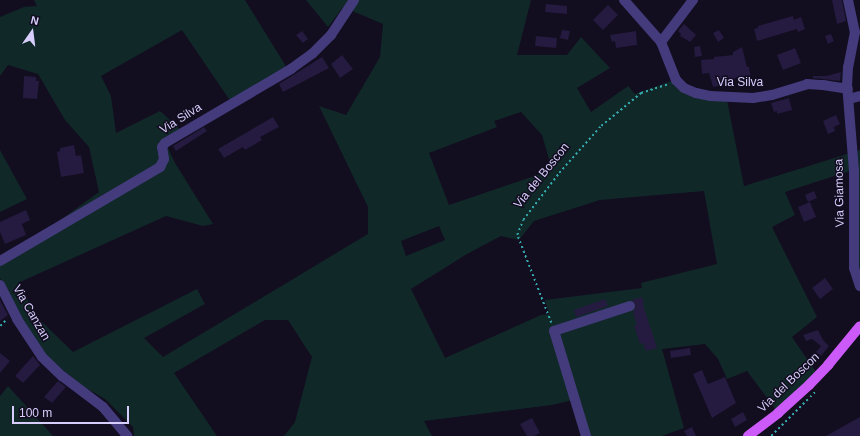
<!DOCTYPE html>
<html>
<head>
<meta charset="utf-8">
<style>
	body { margin:0 }
	#map { position:relative; width:860px; height:436px; overflow:hidden; background:#120d1f; font-family:Helvetica,sans-serif }
	div>[style] { position:absolute }
	.green>* { inset:0; background:#112829 }
	.building>* { inset:0; background:#251a3f }
	.path>* { height:1.5px; margin-top:-0.75px; transform-origin:0; background:repeating-linear-gradient(90deg,#33a8ac 0 2px,transparent 0 5px) }
	.minor>* { height:10px; margin:-5px; padding:0 5px; transform-origin:5px; border-radius:5px; background:#433b7c }
	.major>* { height:10px; margin:-5px; padding:0 5px; transform-origin:5px; border-radius:5px; background:#cb5af8 }
	span { translate:-50% -50%; white-space:nowrap; text-align:center; line-height:1.15; -webkit-text-stroke:3px #120d1f; paint-order:stroke }
	.street-label { font-size:12px; color:#d7cefd }
	.north { position:absolute; left:12px; top:12px; width:40px; height:40px; -webkit-text-stroke:3px #120d1f; paint-order:stroke; rotate:14deg; font-size:11px; font-weight:700; line-height:16px; text-align:center; color:#d7cefd }
	.north::after { content:''; display:block; margin:auto; width:14px; height:18px; background:#d7cefd; clip-path:polygon(50% 0,100% 100%,50% 72%,0 100%) }
	.scale { position:absolute; left:12px; top:406px; width:117px; height:18px; box-sizing:border-box; border:2px solid #d7cefd; border-top:0; padding-left:5px; font-size:12px; line-height:14px; white-space:nowrap; color:#d7cefd; -webkit-text-stroke:3px #120d1f; paint-order:stroke }
</style>
</head>
<body>
<div id="map">
	<div class="green">
		<i style="clip-path:polygon(evenodd,34px 0,245px 0,287px 68px,231px 102px,182px 30px,101px 76px,111px 96px,116px 133px,160px 111px,182px 131px,166px 144px,175px 163px,213px 224px,203px 226px,166px 216px,18px 283px,38px 318px,73px 352px,197px 289px,205px 304px,144px 338px,163px 357px,368px 234px,368px 207px,319px 106px,346px 115px,380px 57px,383px 24px,343px 7px,328px 27px,306px 0,531px 0,517px 55px,567px 55px,581px 37px,610px 68px,577px 88px,591px 112px,628px 86px,635px 94px,674px 80px,681px 88px,726px 95px,744px 186px,860px 150px,860px 280px,857px 271px,856px 169px,785px 192px,795px 215px,772px 227px,817px 317px,792px 337px,818px 375px,779px 414px,747px 371px,727px 379px,718px 359px,705px 344px,662px 349px,684px 428px,662px 436px,589px 436px,577px 399px,552px 405px,424px 421px,432px 436px,284px 436px,295px 422px,312px 357px,288px 320px,265px 320px,174px 373px,217px 436px,134px 436px,133px 427px,105px 399px,79px 384px,47px 356px,21px 319px,0 278px,0 264px,99px 192px,89px 147px,65px 120px,38px 74px,8px 65px,0 76px,0 17px,24px 7px,37px 6px,34px 0,521px 112px,542px 135px,552px 170px,449px 205px,429px 153px,497px 127px,494px 121px,521px 112px,34px 0,704px 191px,717px 264px,641px 283px,642px 288px,545px 300px,549px 314px,541px 315px,445px 358px,411px 289px,467px 254px,501px 236px,519px 240px,534px 221px,600px 200px,704px 191px,34px 0,439px 226px,445px 240px,406px 256px,401px 241px,439px 226px)"></i>
		<i style="clip-path:polygon(0 150px,27px 199px,0 212px)"></i>
		<i style="clip-path:polygon(8px 386px,46px 428px,53px 436px,0 436px,0 396px)"></i>
	</div>
	<div class="building">
		<i style="clip-path:polygon(832px 0,842px 0,846px 21px,837px 24px)"></i>
		<i style="clip-path:polygon(546px 4px,567px 6px,567px 14px,545px 12px)"></i>
		<i style="clip-path:polygon(608px 5px,618px 15px,603px 30px,593px 20px)"></i>
		<i style="clip-path:polygon(793px 16px,794px 20px,801px 17px,805px 29px,798px 32px,797px 29px,757px 41px,754px 29px,758px 28px,758px 26px)"></i>
		<i style="clip-path:polygon(684px 24px,696px 35px,690px 42px,680px 36px,681px 34px,678px 31px)"></i>
		<i style="clip-path:polygon(562px 30px,570px 31px,568px 40px,560px 38px)"></i>
		<i style="clip-path:polygon(719px 30px,724px 38px,718px 42px,713px 33px)"></i>
		<i style="clip-path:polygon(302px 31px,308px 39px,303px 43px,296px 35px)"></i>
		<i style="clip-path:polygon(636px 31px,637px 45px,616px 48px,615px 41px,612px 42px,610px 35px)"></i>
		<i style="clip-path:polygon(831px 34px,834px 41px,828px 44px,825px 36px)"></i>
		<i style="clip-path:polygon(536px 36px,557px 38px,556px 48px,535px 46px)"></i>
		<i style="clip-path:polygon(700px 46px,702px 56px,695px 57px,694px 47px)"></i>
		<i style="clip-path:polygon(742px 47px,747px 67px,749px 67px,751px 79px,739px 81px,739px 76px,723px 85px,713px 87px,709px 73px,702px 74px,701px 60px,714px 59px,714px 57px,733px 55px,733px 52px)"></i>
		<i style="clip-path:polygon(795px 48px,801px 63px,783px 70px,777px 55px)"></i>
		<i style="clip-path:polygon(342px 55px,353px 69px,340px 78px,331px 64px)"></i>
		<i style="clip-path:polygon(322px 57px,329px 68px,283px 92px,279px 84px)"></i>
		<i style="clip-path:polygon(841px 72px,840px 81px,813px 78px,813px 76px,826px 76px)"></i>
		<i style="clip-path:polygon(24px 76px,36px 77px,36px 81px,39px 81px,37px 99px,23px 98px)"></i>
		<i style="clip-path:polygon(789px 98px,792px 110px,777px 114px,777px 111px,774px 112px,771px 103px)"></i>
		<i style="clip-path:polygon(836px 115px,840px 124px,834px 127px,835px 131px,828px 134px,823px 121px)"></i>
		<i style="clip-path:polygon(273px 117px,279px 127px,260px 137px,262px 140px,245px 150px,243px 147px,224px 158px,218px 149px)"></i>
		<i style="clip-path:polygon(204px 127px,207px 131px,176px 151px,173px 146px)"></i>
		<i style="clip-path:polygon(74px 145px,76px 156px,81px 155px,84px 173px,61px 177px,57px 152px,60px 151px,60px 148px)"></i>
		<i style="clip-path:polygon(814px 191px,817px 198px,808px 202px,805px 195px)"></i>
		<i style="clip-path:polygon(810px 202px,816px 217px,804px 222px,798px 207px)"></i>
		<i style="clip-path:polygon(26px 210px,30px 220px,22px 224px,26px 235px,5px 244px,0 232px,0 222px)"></i>
		<i style="clip-path:polygon(825px 278px,833px 289px,820px 299px,812px 288px)"></i>
		<i style="clip-path:polygon(642px 297px,644px 305px,643px 305px,657px 348px,646px 351px,643px 343px,640px 344px,634px 325px,637px 325px,633px 312px,636px 307px,632px 300px)"></i>
		<i style="clip-path:polygon(605px 299px,608px 306px,576px 317px,574px 310px)"></i>
		<i style="clip-path:polygon(0 300px,8px 315px,0 321px)"></i>
		<i style="clip-path:polygon(818px 330px,823px 340px,829px 346px,821px 356px,816px 352px,821px 346px,812px 339px,806px 341px,803px 335px)"></i>
		<i style="clip-path:polygon(690px 348px,691px 355px,671px 358px,670px 351px)"></i>
		<i style="clip-path:polygon(0 353px,10px 361px,0 373px)"></i>
		<i style="clip-path:polygon(33px 356px,40px 365px,23px 383px,15px 376px)"></i>
		<i style="clip-path:polygon(702px 370px,708px 384px,725px 377px,736px 403px,712px 418px,693px 374px)"></i>
		<i style="clip-path:polygon(58px 381px,66px 387px,52px 403px,44px 397px)"></i>
		<i style="clip-path:polygon(743px 412px,747px 420px,735px 427px,731px 419px)"></i>
		<i style="clip-path:polygon(860px 417px,860px 436px,826px 436px)"></i>
		<i style="clip-path:polygon(532px 418px,540px 433px,534px 436px,527px 436px,520px 424px)"></i>
		<i style="clip-path:polygon(692px 427px,696px 436px,687px 436px,684px 431px)"></i>
	</div>
	<div class="path">
		<i style="left:551px;top:323px;width:94px;rotate:-111.1deg"></i>
		<i style="left:517px;top:235px;width:16px;rotate:-68deg"></i>
		<i style="left:523px;top:220px;width:59px;rotate:-52.5deg"></i>
		<i style="left:559px;top:173px;width:63px;rotate:-48.2deg"></i>
		<i style="left:601px;top:126px;width:52px;rotate:-39.5deg"></i>
		<i style="left:641px;top:93px;width:29px;rotate:-18deg"></i>
		<i style="left:0;top:326px;width:10px;rotate:-45deg"></i>
		<i style="left:771px;top:436px;width:64px;rotate:-45deg"></i>
	</div>
	<div class="minor">
		<i style="left:624px;top:0;width:56px;rotate:48.6deg"></i>
		<i style="left:661px;top:42px;width:53px;rotate:-52.7deg"></i>
		<i style="left:848px;top:0;width:33px;rotate:78deg"></i>
		<i style="left:855px;top:32px;width:36px;rotate:101deg"></i>
		<i style="left:848px;top:67px;width:17px;rotate:93deg"></i>
		<i style="left:847px;top:84px;width:87px;rotate:85.4deg"></i>
		<i style="left:854px;top:171px;width:97px;rotate:90deg"></i>
		<i style="left:854px;top:268px;width:19px;rotate:72deg"></i>
		<i style="left:661px;top:42px;width:41px;rotate:68.5deg"></i>
		<i style="left:676px;top:80px;width:11px;rotate:45deg"></i>
		<i style="left:684px;top:88px;width:13px;rotate:23deg"></i>
		<i style="left:696px;top:93px;width:14px;rotate:12deg"></i>
		<i style="left:710px;top:96px;width:43px;rotate:2.7deg"></i>
		<i style="left:753px;top:98px;width:19px;rotate:-9deg"></i>
		<i style="left:772px;top:95px;width:37px;rotate:-17deg"></i>
		<i style="left:807px;top:84px;width:16px;rotate:4deg"></i>
		<i style="left:823px;top:85px;width:25px;rotate:9deg"></i>
		<i style="left:849px;top:99px;width:11px;rotate:-15deg"></i>
		<i style="left:0;top:261px;width:186px;rotate:-30.4deg"></i>
		<i style="left:160px;top:167px;width:9px;rotate:-63deg"></i>
		<i style="left:164px;top:159px;width:12px;rotate:-99deg"></i>
		<i style="left:162px;top:147px;width:5px;rotate:-53deg"></i>
		<i style="left:165px;top:143px;width:146px;rotate:-30.4deg"></i>
		<i style="left:291px;top:69px;width:26px;rotate:-36deg"></i>
		<i style="left:312px;top:54px;width:27px;rotate:-45deg"></i>
		<i style="left:331px;top:35px;width:42px;rotate:-56.7deg"></i>
		<i style="left:0;top:285px;width:38px;rotate:63deg"></i>
		<i style="left:17px;top:319px;width:45px;rotate:56.7deg"></i>
		<i style="left:42px;top:357px;width:28px;rotate:44deg"></i>
		<i style="left:62px;top:376px;width:51px;rotate:37.1deg"></i>
		<i style="left:103px;top:407px;width:38px;rotate:50deg"></i>
		<i style="left:586px;top:436px;width:110px;rotate:-106.9deg"></i>
		<i style="left:554px;top:331px;width:80px;rotate:-18.2deg"></i>
	</div>
	<div class="major">
		<i style="left:748px;top:436px;width:38px;rotate:-37deg"></i>
		<i style="left:778px;top:413px;width:42px;rotate:-42.1deg"></i>
		<i style="left:809px;top:385px;width:28px;rotate:-46deg"></i>
		<i style="left:828px;top:365px;width:50px;rotate:-50.6deg"></i>
	</div>
	<div class="street-label">
		<span style="left:740px;top:83px">Via Silva</span>
		<span style="left:181px;top:119px;rotate:-32deg">Via Silva</span>
		<span style="left:542px;top:176px;rotate:-51deg">Via del Boscon</span>
		<span style="left:840px;top:193px;rotate:-91deg">Via Giamosa</span>
		<span style="left:31px;top:313px;rotate:60deg">Via Canzan</span>
		<span style="left:789px;top:383px;rotate:-44deg">Via del Boscon</span>
	</div>
	<div class="north">N</div>
	<div class="scale">100 m</div>
</div>
</body>
</html>
